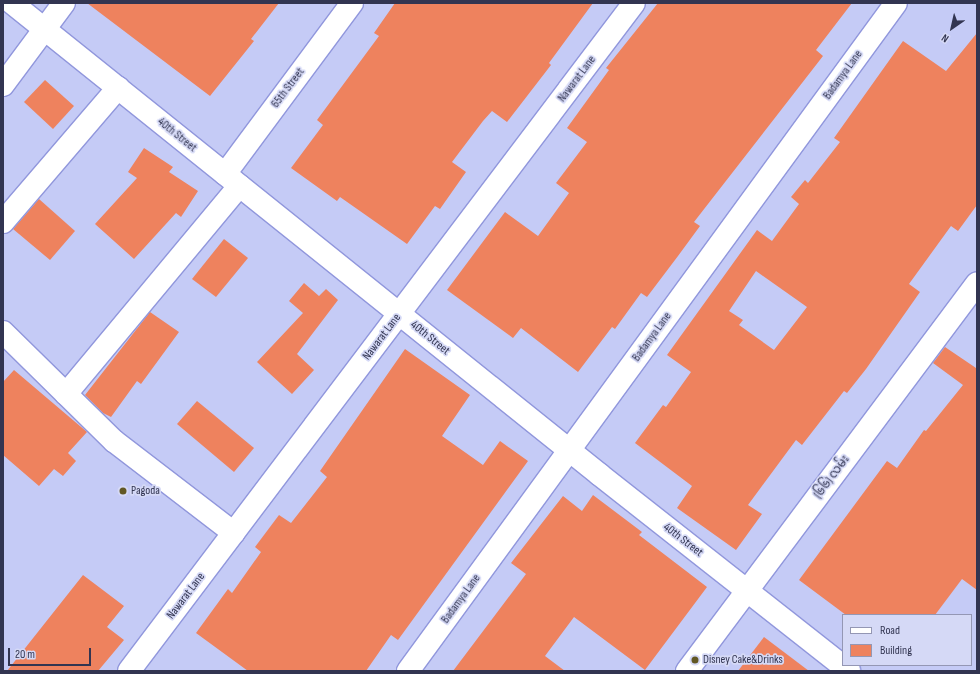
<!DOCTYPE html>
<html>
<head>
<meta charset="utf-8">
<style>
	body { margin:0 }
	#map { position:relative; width:980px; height:674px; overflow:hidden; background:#c5cbf6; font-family:"Sofia Sans Condensed","Noto Sans Myanmar",sans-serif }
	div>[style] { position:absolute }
	.building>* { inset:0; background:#ee825e }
	.roads { filter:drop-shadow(1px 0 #9197dc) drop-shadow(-1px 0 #9197dc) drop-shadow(0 1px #9197dc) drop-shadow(0 -1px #9197dc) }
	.street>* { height:22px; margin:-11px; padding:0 11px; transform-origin:11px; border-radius:11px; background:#fff }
	.secondary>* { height:22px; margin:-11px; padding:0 11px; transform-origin:11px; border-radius:11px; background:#fff }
	.dots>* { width:11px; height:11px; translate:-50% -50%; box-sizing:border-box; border:2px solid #d5d9f6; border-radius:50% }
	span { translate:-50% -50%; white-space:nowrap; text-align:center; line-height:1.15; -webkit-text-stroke:3.5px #d5d9f6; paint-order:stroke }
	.street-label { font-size:12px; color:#323551 }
	.poi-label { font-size:12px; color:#323551 }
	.left { translate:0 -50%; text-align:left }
	.frame { position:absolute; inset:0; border:4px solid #323551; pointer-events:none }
	.legend { position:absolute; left:842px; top:614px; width:130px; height:52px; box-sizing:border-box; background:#d5d9f6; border:1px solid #9497b4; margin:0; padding:5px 7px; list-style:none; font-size:12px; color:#323551 }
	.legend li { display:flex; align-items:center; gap:8px; height:20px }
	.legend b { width:20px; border:1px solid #9497b4 }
	.north { position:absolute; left:932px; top:8px; width:40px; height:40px; -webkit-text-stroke:3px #d5d9f6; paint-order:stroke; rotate:214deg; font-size:11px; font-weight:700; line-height:16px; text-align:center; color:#323551 }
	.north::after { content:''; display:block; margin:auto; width:14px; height:18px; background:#323551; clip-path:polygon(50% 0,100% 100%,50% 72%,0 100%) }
	.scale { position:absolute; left:8px; top:648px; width:83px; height:18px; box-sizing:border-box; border:2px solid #323551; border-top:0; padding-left:5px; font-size:12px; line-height:14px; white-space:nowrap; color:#323551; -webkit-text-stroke:3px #d5d9f6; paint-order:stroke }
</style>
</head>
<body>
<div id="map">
	<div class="building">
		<i style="clip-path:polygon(87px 3px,279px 3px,251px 39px,254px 41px,210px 96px)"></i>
		<i style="clip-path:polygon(395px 3px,593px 3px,549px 63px,551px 65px,507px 122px,492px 111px,483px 121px,452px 162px,466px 172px,440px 209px,435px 206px,407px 244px,340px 197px,337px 201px,291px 168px,323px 125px,317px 120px,379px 36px,374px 33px)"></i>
		<i style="clip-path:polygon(658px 3px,852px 3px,816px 50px,823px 56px,694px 222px,700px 226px,678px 256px,647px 297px,641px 293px,615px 329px,612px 327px,578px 372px,521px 328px,513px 338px,447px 290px,505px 212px,538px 236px,569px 193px,556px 183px,587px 142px,567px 128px,609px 70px,606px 68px)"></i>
		<i style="clip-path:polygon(evenodd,977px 33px,977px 205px,958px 231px,951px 226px,909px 284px,920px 292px,866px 369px,847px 393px,844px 391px,802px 445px,796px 440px,748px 505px,762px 514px,736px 550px,677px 508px,692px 486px,635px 443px,663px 405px,666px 407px,691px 372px,667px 355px,757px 230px,772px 241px,799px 204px,791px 197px,805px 180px,808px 183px,840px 142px,834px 138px,903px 41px,946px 71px,977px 33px,756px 271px,807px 307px,774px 350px,739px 325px,743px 320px,729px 311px,756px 271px)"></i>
		<i style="clip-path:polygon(45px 80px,74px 106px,53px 129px,24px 102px)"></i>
		<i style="clip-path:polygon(144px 148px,173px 167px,169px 172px,198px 191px,181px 217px,176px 213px,134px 259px,95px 224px,137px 178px,128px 172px)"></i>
		<i style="clip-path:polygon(39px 199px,75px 231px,50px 260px,13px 229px)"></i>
		<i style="clip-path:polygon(224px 239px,248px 258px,216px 297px,192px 279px)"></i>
		<i style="clip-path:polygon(304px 283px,319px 296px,326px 289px,338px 300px,297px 354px,314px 370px,292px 394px,257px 362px,303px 313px,289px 301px)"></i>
		<i style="clip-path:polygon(150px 312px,179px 332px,141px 384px,137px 381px,111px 417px,103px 413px,85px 395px)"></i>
		<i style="clip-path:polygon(945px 347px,976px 368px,977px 367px,977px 590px,962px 579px,935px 615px,846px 615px,799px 580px,887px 461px,897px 468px,924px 430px,926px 431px,963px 385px,933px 363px)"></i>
		<i style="clip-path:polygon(405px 349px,470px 395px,442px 436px,483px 465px,500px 441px,528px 461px,398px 640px,391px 635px,366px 671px,248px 671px,196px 633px,228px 589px,232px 593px,261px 552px,255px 547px,279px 515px,291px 523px,327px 477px,320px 471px)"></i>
		<i style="clip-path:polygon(14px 370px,87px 432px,68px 453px,76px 461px,63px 476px,54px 469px,39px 486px,3px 455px,3px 382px)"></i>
		<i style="clip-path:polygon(197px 401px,254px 448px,234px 472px,177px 424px)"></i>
		<i style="clip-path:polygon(593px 495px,642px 532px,639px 535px,707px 587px,645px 670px,574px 617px,545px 656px,565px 671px,453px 671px,526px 574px,511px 563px,542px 523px,563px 496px,582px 511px)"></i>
		<i style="clip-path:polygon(83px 575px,124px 606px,107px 627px,124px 640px,98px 671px,7px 671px)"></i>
		<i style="clip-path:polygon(764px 637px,809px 671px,738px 671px)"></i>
	</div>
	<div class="roads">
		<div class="street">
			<i style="left:12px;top:3px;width:754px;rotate:38.75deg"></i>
			<i style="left:600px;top:475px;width:317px;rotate:38.2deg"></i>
			<i style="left:3px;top:85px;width:102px;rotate:-53.4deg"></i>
			<i style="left:225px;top:174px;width:213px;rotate:-53.4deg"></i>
			<i style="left:3px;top:222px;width:177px;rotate:-49.4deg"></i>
			<i style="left:3px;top:332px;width:156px;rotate:44.5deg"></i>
			<i style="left:114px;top:441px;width:151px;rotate:37.5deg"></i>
			<i style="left:66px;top:394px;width:271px;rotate:-50.2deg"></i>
			<i style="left:129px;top:671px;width:837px;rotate:-52.91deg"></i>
			<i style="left:408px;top:671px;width:827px;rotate:-53.85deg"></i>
		</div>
		<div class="secondary">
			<i style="left:687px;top:671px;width:484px;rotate:-53.2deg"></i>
		</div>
	</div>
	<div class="dots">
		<i style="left:123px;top:491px;background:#615724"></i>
		<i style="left:695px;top:660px;background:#615724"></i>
	</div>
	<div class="street-label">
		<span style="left:843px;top:75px;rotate:-54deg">Badamya Lane</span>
		<span style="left:577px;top:79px;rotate:-53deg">Nawarat Lane</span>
		<span style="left:288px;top:88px;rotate:-53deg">65th Street</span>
		<span style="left:177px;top:135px;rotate:39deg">40th Street</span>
		<span style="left:382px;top:337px;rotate:-53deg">Nawarat Lane</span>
		<span style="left:652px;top:337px;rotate:-54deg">Badamya Lane</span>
		<span style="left:430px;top:338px;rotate:39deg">40th Street</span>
		<span style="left:832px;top:477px;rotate:-53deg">(၆၆) လမ်း</span>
		<span style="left:683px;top:540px;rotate:38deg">40th Street</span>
		<span style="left:186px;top:596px;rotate:-53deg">Nawarat Lane</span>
		<span style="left:461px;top:599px;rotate:-54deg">Badamya Lane</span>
	</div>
	<div class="poi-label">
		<span class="left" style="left:131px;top:491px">Pagoda</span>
		<span class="left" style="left:703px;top:660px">Disney Cake&amp;Drinks</span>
	</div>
	<div class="frame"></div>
	<ul class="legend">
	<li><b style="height:5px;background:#fff"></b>Road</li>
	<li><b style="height:11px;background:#ee825e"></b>Building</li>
	</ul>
	<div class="north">N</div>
	<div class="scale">20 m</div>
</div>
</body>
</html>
